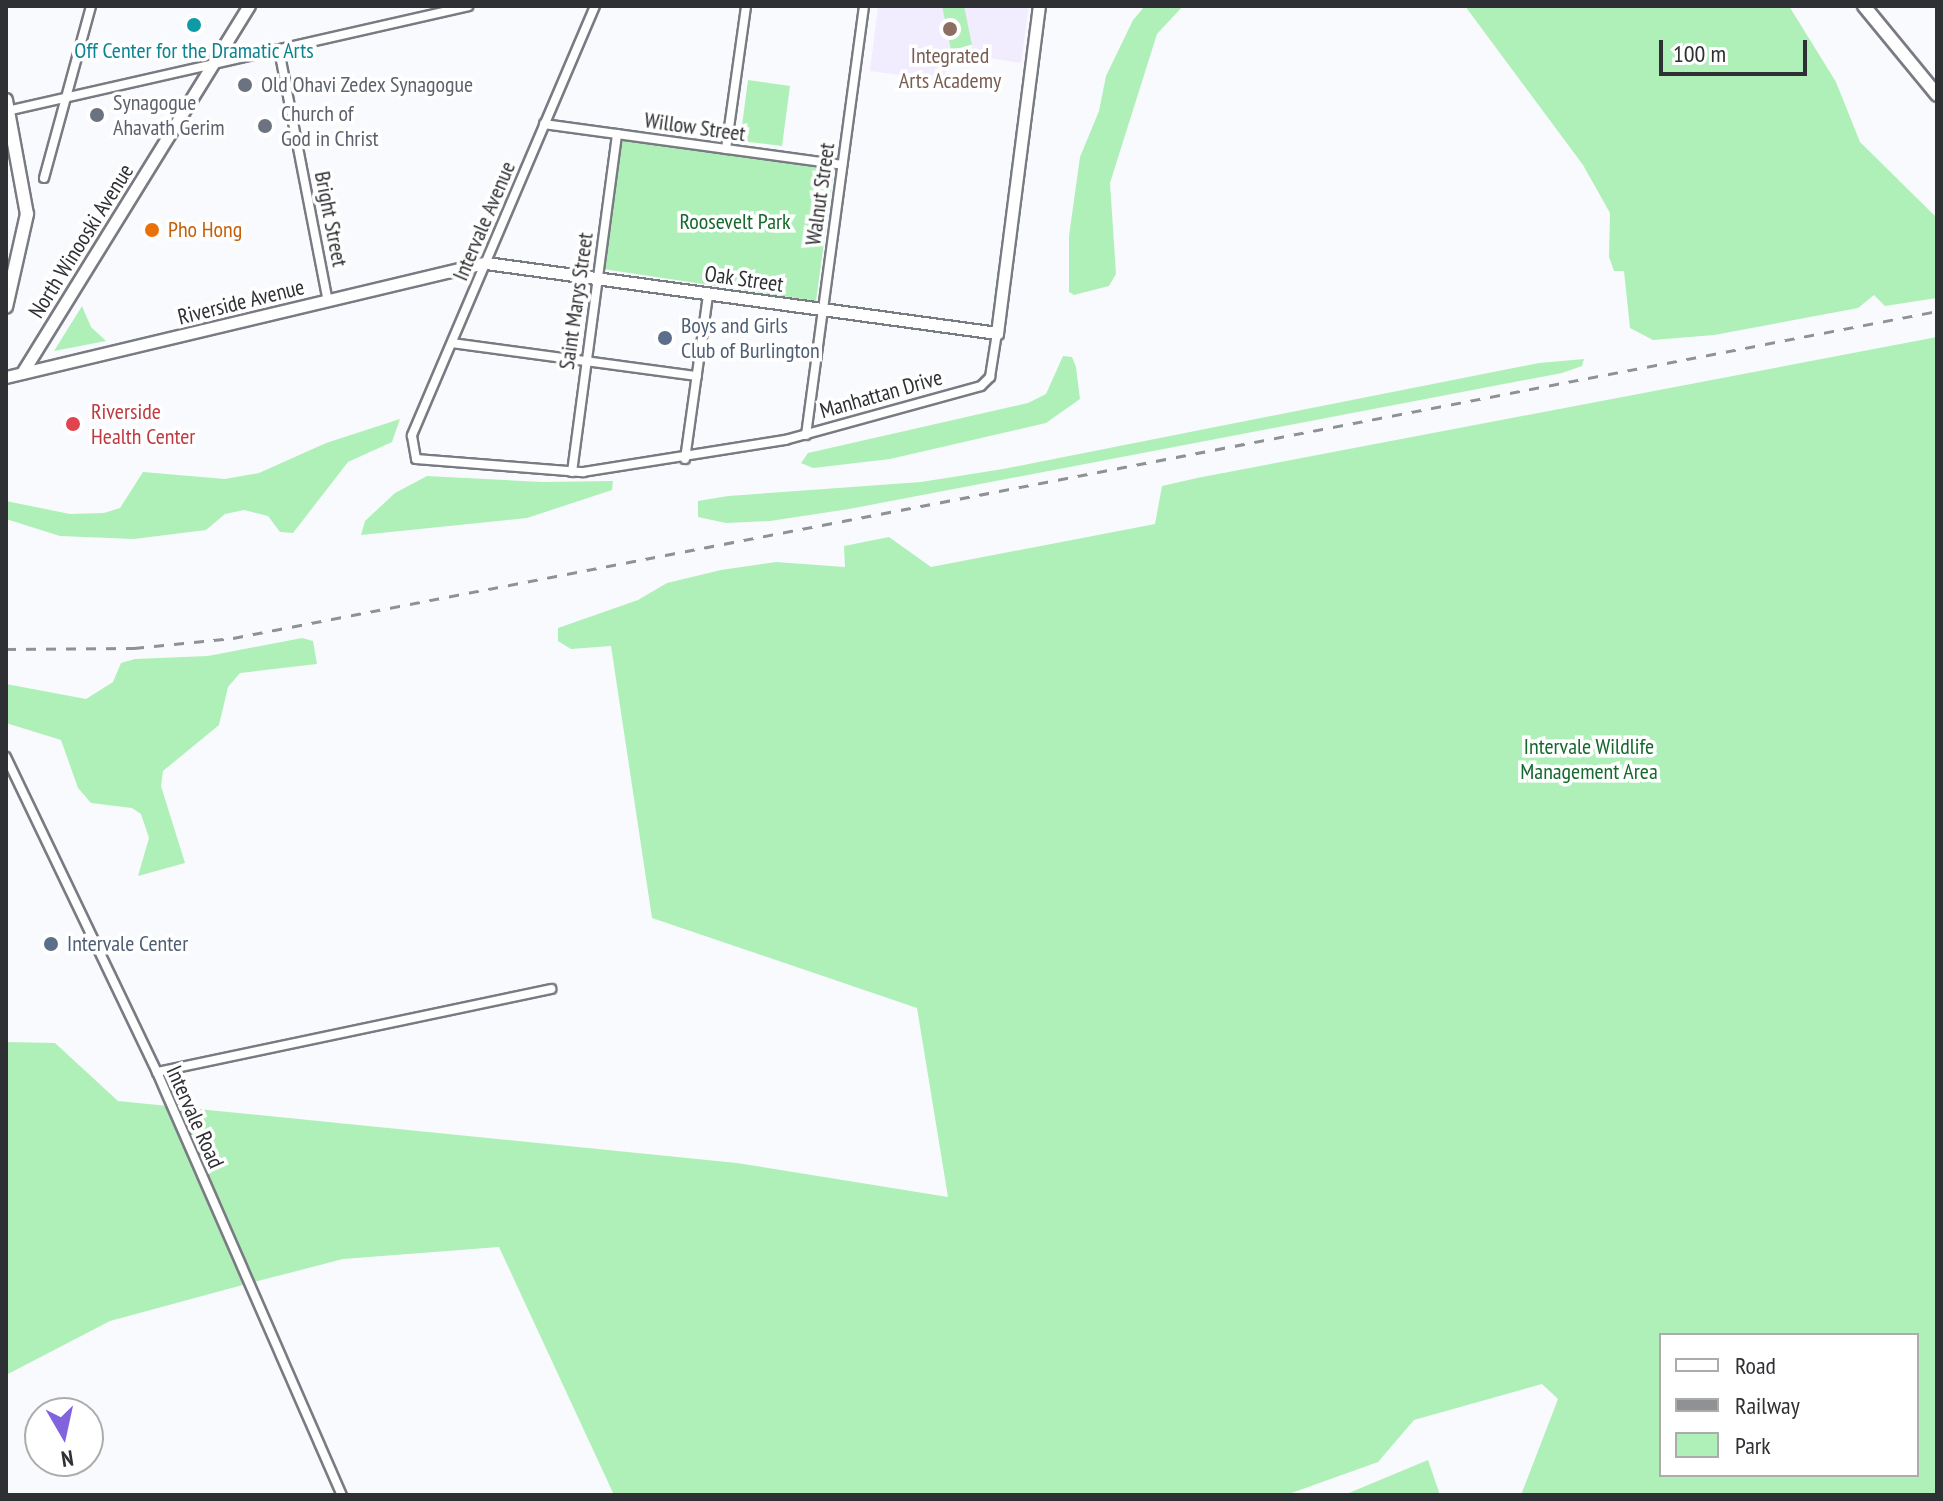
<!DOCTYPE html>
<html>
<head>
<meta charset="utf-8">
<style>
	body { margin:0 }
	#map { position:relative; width:1943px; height:1501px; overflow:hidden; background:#f9fafd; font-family:"PT Sans Narrow",sans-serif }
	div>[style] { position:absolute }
	.education>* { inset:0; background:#f1edff }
	.green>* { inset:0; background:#aff0b9 }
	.roads { filter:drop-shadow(2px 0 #797b83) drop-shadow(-2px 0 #797b83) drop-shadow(0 2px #797b83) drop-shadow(0 -2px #797b83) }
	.street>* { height:8px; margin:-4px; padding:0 4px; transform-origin:4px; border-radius:4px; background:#fff }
	.secondary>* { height:11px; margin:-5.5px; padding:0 5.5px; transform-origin:5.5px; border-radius:5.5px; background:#fff }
	.primary>* { height:12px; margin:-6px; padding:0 6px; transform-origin:6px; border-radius:6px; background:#fff }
	.rail>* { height:3px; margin-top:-1.5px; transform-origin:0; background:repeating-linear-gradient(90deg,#909194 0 10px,transparent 0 20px) }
	.dots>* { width:22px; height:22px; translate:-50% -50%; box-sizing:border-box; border:4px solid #fff; border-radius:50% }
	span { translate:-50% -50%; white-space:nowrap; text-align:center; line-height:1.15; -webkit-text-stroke:7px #fff; paint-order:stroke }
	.culture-label { font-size:22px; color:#0d838f }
	.education-label { font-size:22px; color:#785e54 }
	.worship-label { font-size:22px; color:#5b616d }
	.left { translate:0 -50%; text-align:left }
	.street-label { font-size:22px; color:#2f3033 }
	.park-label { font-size:22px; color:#15682e }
	.food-label { font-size:22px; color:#c56008 }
	.service-label { font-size:22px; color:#4e5e75 }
	.health-label { font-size:22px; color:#be3a42 }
	.frame { position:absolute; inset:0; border:8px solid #2f3033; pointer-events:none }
	.legend { position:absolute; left:1659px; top:1333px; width:260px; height:144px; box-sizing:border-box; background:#fff; border:2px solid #acacad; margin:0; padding:10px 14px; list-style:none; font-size:24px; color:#2f3033 }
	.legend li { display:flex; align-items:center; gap:16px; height:40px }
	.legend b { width:40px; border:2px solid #acacad }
	.north { position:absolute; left:24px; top:1397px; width:80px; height:80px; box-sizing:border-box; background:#fff; border:2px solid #acacad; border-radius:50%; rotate:171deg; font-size:22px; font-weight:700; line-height:32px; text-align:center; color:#2f3033 }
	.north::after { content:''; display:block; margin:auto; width:28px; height:36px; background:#8263de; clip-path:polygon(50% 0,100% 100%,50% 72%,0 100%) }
	.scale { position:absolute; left:1659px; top:40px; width:148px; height:36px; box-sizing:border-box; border:4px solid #2f3033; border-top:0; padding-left:10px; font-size:24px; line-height:28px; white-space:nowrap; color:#2f3033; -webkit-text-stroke:6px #fff; paint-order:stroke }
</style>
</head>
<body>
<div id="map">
	<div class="education">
		<i style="clip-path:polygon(878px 6px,1029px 6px,1021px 63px,951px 52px,943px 81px,870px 71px)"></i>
	</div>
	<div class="green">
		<i style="clip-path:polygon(942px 6px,964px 6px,972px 45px,951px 50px)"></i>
		<i style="clip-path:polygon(1145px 6px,1183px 6px,1157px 34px,1110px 183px,1116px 274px,1109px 286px,1074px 295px,1069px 292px,1069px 236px,1080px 157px,1099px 111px,1106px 76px,1133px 20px)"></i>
		<i style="clip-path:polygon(1465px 6px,1789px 6px,1836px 82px,1860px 142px,1937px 218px,1937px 298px,1885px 306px,1874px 295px,1858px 308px,1714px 335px,1653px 340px,1630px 328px,1624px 271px,1614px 271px,1609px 257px,1610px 213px,1583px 165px)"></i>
		<i style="clip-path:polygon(748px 80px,790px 86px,782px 146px,740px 141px)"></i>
		<i style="clip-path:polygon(622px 140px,834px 170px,816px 301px,603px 269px)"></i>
		<i style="clip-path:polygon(82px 306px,91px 327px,106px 341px,54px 351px)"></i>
		<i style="clip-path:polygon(evenodd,1937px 337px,1937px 1495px,1521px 1495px,1558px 1399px,1542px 1384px,1414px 1420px,1378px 1462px,1286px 1495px,614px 1495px,499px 1247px,343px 1259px,239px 1286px,110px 1321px,6px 1375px,6px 1042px,55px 1043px,118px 1101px,737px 1163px,948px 1197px,917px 1008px,652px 918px,611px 646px,571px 649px,558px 641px,558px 628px,638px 600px,667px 583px,721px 570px,776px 562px,845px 567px,844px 546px,889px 537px,931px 567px,1155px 524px,1162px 486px,1197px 478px,1937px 337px,1661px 1335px,1917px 1335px,1917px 1475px,1661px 1475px,1661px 1335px)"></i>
		<i style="clip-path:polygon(1063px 356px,1072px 357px,1076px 367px,1080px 399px,1046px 423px,890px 459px,813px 468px,801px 463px,808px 453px,1028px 403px,1046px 394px)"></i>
		<i style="clip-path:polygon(1584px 359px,1582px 366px,1562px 373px,849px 509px,770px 521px,726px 523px,698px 517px,698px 501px,728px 496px,921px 482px,1003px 469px,1539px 363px)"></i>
		<i style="clip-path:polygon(400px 419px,392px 442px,348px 462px,293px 533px,280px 532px,268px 516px,244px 510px,225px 514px,206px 530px,134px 539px,60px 536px,6px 519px,6px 501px,70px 514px,104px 513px,120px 508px,143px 472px,225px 479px,259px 473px,326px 443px)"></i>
		<i style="clip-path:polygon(427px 476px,542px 482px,613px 481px,612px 490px,527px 518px,361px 535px,365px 521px,395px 493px)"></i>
		<i style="clip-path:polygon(302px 638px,313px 641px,317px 664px,240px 673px,228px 687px,219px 725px,163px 771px,161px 786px,185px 863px,138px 876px,149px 838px,141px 814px,132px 808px,91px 803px,78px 788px,61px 740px,6px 723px,6px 684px,86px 699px,113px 682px,121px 663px,135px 659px,208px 656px)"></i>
		<i style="clip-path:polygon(1428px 1460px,1440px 1495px,1344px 1495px)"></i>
	</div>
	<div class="roads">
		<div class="street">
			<i style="left:595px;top:6px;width:467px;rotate:113.1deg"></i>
			<i style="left:412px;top:436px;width:23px;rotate:80deg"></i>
			<i style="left:416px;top:459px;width:168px;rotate:4.5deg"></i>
			<i style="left:583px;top:472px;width:205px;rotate:-9deg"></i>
			<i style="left:785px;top:440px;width:203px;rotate:-15.4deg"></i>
			<i style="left:981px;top:386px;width:13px;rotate:-45deg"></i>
			<i style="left:990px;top:377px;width:45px;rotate:-81deg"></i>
			<i style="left:279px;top:50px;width:256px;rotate:79deg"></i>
			<i style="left:7px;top:111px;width:473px;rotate:-12.8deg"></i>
			<i style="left:544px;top:124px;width:301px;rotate:7.8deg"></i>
			<i style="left:726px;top:149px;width:144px;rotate:-82deg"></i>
			<i style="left:44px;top:178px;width:178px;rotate:-74.7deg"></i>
			<i style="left:452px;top:343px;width:247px;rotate:7.7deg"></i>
			<i style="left:806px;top:435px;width:433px;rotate:-82.3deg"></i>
			<i style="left:685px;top:459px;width:166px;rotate:-82deg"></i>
			<i style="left:572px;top:472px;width:341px;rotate:-82.4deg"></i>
			<i style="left:6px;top:757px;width:349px;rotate:64.4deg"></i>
			<i style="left:157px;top:1072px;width:462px;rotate:66.4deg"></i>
			<i style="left:157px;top:1072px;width:403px;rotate:-11.9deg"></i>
		</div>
		<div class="secondary">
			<i style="left:22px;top:373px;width:432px;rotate:-58.3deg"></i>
			<i style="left:6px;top:377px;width:493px;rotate:-13.4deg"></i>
			<i style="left:486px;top:263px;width:516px;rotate:7.8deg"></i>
			<i style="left:997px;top:333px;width:330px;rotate:-82.7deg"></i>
		</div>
		<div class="primary">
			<i style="left:1864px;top:6px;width:115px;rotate:50.6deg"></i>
			<i style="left:6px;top:100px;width:116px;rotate:79.6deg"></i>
			<i style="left:27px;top:214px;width:95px;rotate:102.7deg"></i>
		</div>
	</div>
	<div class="rail">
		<i style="left:6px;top:649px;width:128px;rotate:-0.4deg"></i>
		<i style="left:134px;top:648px;width:100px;rotate:-5.8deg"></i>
		<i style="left:233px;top:638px;width:1735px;rotate:-10.86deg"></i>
	</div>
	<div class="dots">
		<i style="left:194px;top:25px;background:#0f9aa8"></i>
		<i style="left:950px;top:29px;background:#8d6e63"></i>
		<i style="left:245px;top:85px;background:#6b7280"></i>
		<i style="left:97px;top:115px;background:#6b7280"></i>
		<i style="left:265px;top:126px;background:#6b7280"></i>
		<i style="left:152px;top:230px;background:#e8710a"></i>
		<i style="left:665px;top:338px;background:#5c6f8a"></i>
		<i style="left:73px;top:424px;background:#e0444e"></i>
		<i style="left:51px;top:944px;background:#5c6f8a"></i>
	</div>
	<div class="culture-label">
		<span style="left:194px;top:51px">Off Center for the Dramatic Arts</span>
	</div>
	<div class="education-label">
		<span style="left:950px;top:68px">Integrated<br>Arts Academy</span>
	</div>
	<div class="worship-label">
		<span class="left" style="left:261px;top:85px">Old Ohavi Zedex Synagogue</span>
		<span class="left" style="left:113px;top:115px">Synagogue<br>Ahavath Gerim</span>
		<span class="left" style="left:281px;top:126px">Church of<br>God in Christ</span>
	</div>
	<div class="street-label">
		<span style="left:695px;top:127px;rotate:8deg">Willow Street</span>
		<span style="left:820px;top:194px;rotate:-82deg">Walnut Street</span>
		<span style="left:331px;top:219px;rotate:79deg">Bright Street</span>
		<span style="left:484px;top:221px;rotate:-67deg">Intervale Avenue</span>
		<span style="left:81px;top:241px;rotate:-58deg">North Winooski Avenue</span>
		<span style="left:744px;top:279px;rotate:8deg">Oak Street</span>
		<span style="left:576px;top:301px;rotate:-82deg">Saint Marys Street</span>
		<span style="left:241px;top:302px;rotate:-14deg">Riverside Avenue</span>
		<span style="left:881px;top:394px;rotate:-16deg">Manhattan Drive</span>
		<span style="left:195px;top:1117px;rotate:66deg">Intervale Road</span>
	</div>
	<div class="park-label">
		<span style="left:735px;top:222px">Roosevelt Park</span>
		<span style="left:1589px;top:759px">Intervale Wildlife<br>Management Area</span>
	</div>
	<div class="food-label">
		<span class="left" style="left:168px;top:230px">Pho Hong</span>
	</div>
	<div class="service-label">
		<span class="left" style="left:681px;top:338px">Boys and Girls<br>Club of Burlington</span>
		<span class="left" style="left:67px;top:944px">Intervale Center</span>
	</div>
	<div class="health-label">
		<span class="left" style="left:91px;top:424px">Riverside<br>Health Center</span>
	</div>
	<div class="frame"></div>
	<ul class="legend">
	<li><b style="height:10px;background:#fff"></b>Road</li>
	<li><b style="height:10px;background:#909194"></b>Railway</li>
	<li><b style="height:22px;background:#aff0b9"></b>Park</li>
	</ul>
	<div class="north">N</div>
	<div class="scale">100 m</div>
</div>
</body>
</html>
